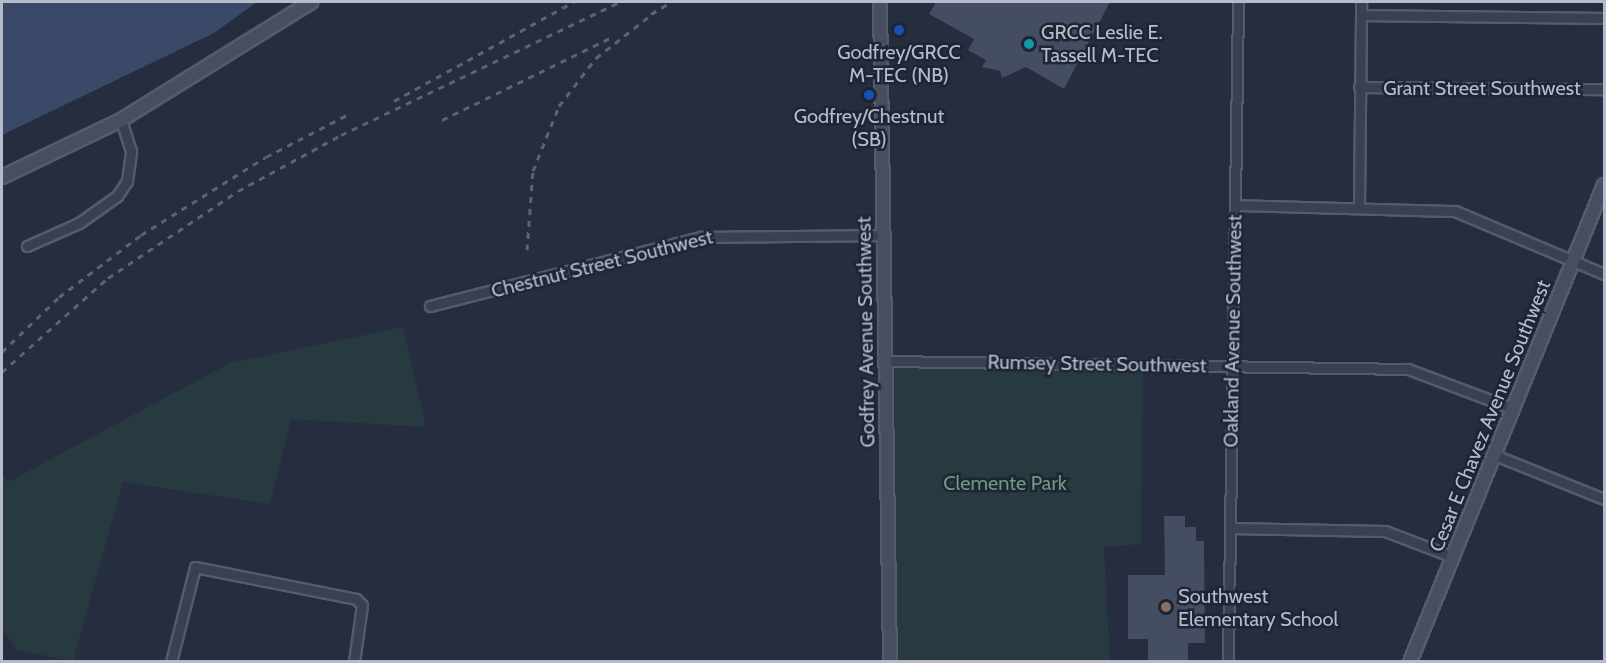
<!DOCTYPE html>
<html>
<head>
<meta charset="utf-8">
<style>
	body { margin:0 }
	#map { position:relative; width:1606px; height:663px; overflow:hidden; background:#252d3f; font-family:Cabin,sans-serif }
	div>[style] { position:absolute }
	.green>* { inset:0; background:#273a40 }
	.water>* { inset:0; background:#3a4968 }
	.building>* { inset:0; background:#444d61 }
	.roads { filter:drop-shadow(2px 0 #545b6a) drop-shadow(-2px 0 #545b6a) drop-shadow(0 2px #545b6a) drop-shadow(0 -2px #545b6a) }
	.street>* { height:9px; margin:-4.5px; padding:0 4.5px; transform-origin:4.5px; border-radius:4.5px; background:#39404f }
	.secondary>* { height:12px; margin:-6px; padding:0 6px; transform-origin:6px; border-radius:6px; background:#474e62 }
	.rail>* { height:3px; margin-top:-1.5px; transform-origin:0; background:repeating-linear-gradient(90deg,#5b6376 0 6px,transparent 0 12px) }
	.dots>* { width:16px; height:16px; translate:-50% -50%; box-sizing:border-box; border:3px solid #1e2534; border-radius:50% }
	span { translate:-50% -50%; white-space:nowrap; text-align:center; line-height:1.15; -webkit-text-stroke:5px #1e2534; paint-order:stroke }
	.poi-label { font-size:20px; color:#b5bbca }
	.left { translate:0 -50%; text-align:left }
	.street-label { font-size:20px; color:#b5bbca }
	.park-label { font-size:20px; color:#6c9a7b }
	.frame { position:absolute; inset:0; border:3px solid #b5bbca; pointer-events:none }
</style>
</head>
<body>
<div id="map">
	<div class="green">
		<i style="clip-path:polygon(403px 327px,426px 427px,291px 419px,270px 504px,123px 482px,73px 661px,17px 650px,2px 628px,2px 474px,8px 482px,230px 363px)"></i>
		<i style="clip-path:polygon(887px 361px,1143px 365px,1141px 544px,1104px 547px,1110px 661px,887px 662px)"></i>
	</div>
	<div class="water">
		<i style="clip-path:polygon(2px 2px,257px 2px,214px 33px,2px 135px)"></i>
	</div>
	<div class="building">
		<i style="clip-path:polygon(936px 2px,1110px 2px,1064px 89px,1026px 67px,1002px 78px,1000px 71px,982px 67px,986px 60px,968px 50px,974px 39px,929px 14px)"></i>
		<i style="clip-path:polygon(1164px 516px,1185px 516px,1185px 527px,1196px 527px,1196px 541px,1204px 541px,1205px 643px,1188px 643px,1188px 662px,1148px 662px,1148px 639px,1128px 639px,1128px 575px,1165px 575px)"></i>
	</div>
	<div class="roads">
		<div class="street">
			<i style="left:1361px;top:15px;width:243px;rotate:0.7deg"></i>
			<i style="left:1359px;top:87px;width:245px;rotate:0.5deg"></i>
			<i style="left:1235px;top:205px;width:220px;rotate:1.6deg"></i>
			<i style="left:1455px;top:211px;width:162px;rotate:22.9deg"></i>
			<i style="left:1359px;top:207px;width:205px;rotate:-89.4deg"></i>
			<i style="left:27px;top:246px;width:57px;rotate:-23.9deg"></i>
			<i style="left:79px;top:223px;width:47px;rotate:-35.4deg"></i>
			<i style="left:117px;top:196px;width:18px;rotate:-56deg"></i>
			<i style="left:127px;top:181px;width:30px;rotate:-82deg"></i>
			<i style="left:131px;top:151px;width:33px;rotate:-108deg"></i>
			<i style="left:430px;top:306px;width:280px;rotate:-14.3deg"></i>
			<i style="left:701px;top:237px;width:183px;rotate:-0.6deg"></i>
			<i style="left:887px;top:361px;width:521px;rotate:0.88deg"></i>
			<i style="left:1408px;top:369px;width:113px;rotate:20.7deg"></i>
			<i style="left:1495px;top:455px;width:118px;rotate:22deg"></i>
			<i style="left:1230px;top:528px;width:155px;rotate:1.1deg"></i>
			<i style="left:1385px;top:531px;width:73px;rotate:20.9deg"></i>
			<i style="left:171px;top:662px;width:98px;rotate:-75.8deg"></i>
			<i style="left:195px;top:567px;width:164px;rotate:11.2deg"></i>
			<i style="left:356px;top:599px;width:8px;rotate:45deg"></i>
			<i style="left:362px;top:605px;width:58px;rotate:98deg"></i>
			<i style="left:1228px;top:662px;width:660px;rotate:-89.13deg"></i>
		</div>
		<div class="secondary">
			<i style="left:880px;top:2px;width:660px;rotate:89.13deg"></i>
			<i style="left:2px;top:177px;width:132px;rotate:-25.6deg"></i>
			<i style="left:121px;top:120px;width:224px;rotate:-31.8deg"></i>
			<i style="left:1410px;top:662px;width:515px;rotate:-67.87deg"></i>
		</div>
	</div>
	<div class="rail">
		<i style="left:651px;top:14px;width:23px;rotate:-31deg"></i>
		<i style="left:394px;top:101px;width:205px;rotate:-28.9deg"></i>
		<i style="left:442px;top:120px;width:189px;rotate:-26deg"></i>
		<i style="left:527px;top:250px;width:79px;rotate:-85.7deg"></i>
		<i style="left:533px;top:171px;width:70px;rotate:-68.2deg"></i>
		<i style="left:559px;top:106px;width:61px;rotate:-52.4deg"></i>
		<i style="left:596px;top:58px;width:76px;rotate:-38.1deg"></i>
		<i style="left:2px;top:352px;width:79px;rotate:-44deg"></i>
		<i style="left:59px;top:297px;width:103px;rotate:-37.1deg"></i>
		<i style="left:141px;top:235px;width:147px;rotate:-32deg"></i>
		<i style="left:266px;top:157px;width:93px;rotate:-27.4deg"></i>
		<i style="left:2px;top:372px;width:142px;rotate:-41.6deg"></i>
		<i style="left:108px;top:278px;width:156px;rotate:-33.8deg"></i>
		<i style="left:238px;top:191px;width:117px;rotate:-28.5deg"></i>
		<i style="left:341px;top:135px;width:309px;rotate:-25.5deg"></i>
	</div>
	<div class="dots">
		<i style="left:899px;top:30px;background:#1a4fb4"></i>
		<i style="left:1029px;top:44px;background:#0f9aa8"></i>
		<i style="left:869px;top:95px;background:#1a4fb4"></i>
		<i style="left:1166px;top:607px;background:#8d6e63"></i>
	</div>
	<div class="poi-label">
		<span class="left" style="left:1041px;top:44px">GRCC Leslie E.<br>Tassell M-TEC</span>
		<span style="left:899px;top:64px">Godfrey/GRCC<br>M-TEC (NB)</span>
		<span style="left:869px;top:128px">Godfrey/Chestnut<br>(SB)</span>
		<span class="left" style="left:1178px;top:608px">Southwest<br>Elementary School</span>
	</div>
	<div class="street-label">
		<span style="left:1482px;top:88px">Grant Street Southwest</span>
		<span style="left:602px;top:264px;rotate:-14deg">Chestnut Street Southwest</span>
		<span style="left:1233px;top:331px;rotate:-89deg">Oakland Avenue Southwest</span>
		<span style="left:866px;top:332px;rotate:-91deg">Godfrey Avenue Southwest</span>
		<span style="left:1097px;top:364px;rotate:1deg">Rumsey Street Southwest</span>
		<span style="left:1490px;top:416px;rotate:-68deg">Cesar E Chavez Avenue Southwest</span>
	</div>
	<div class="park-label">
		<span style="left:1005px;top:483px">Clemente Park</span>
	</div>
	<div class="frame"></div>
</div>
</body>
</html>
